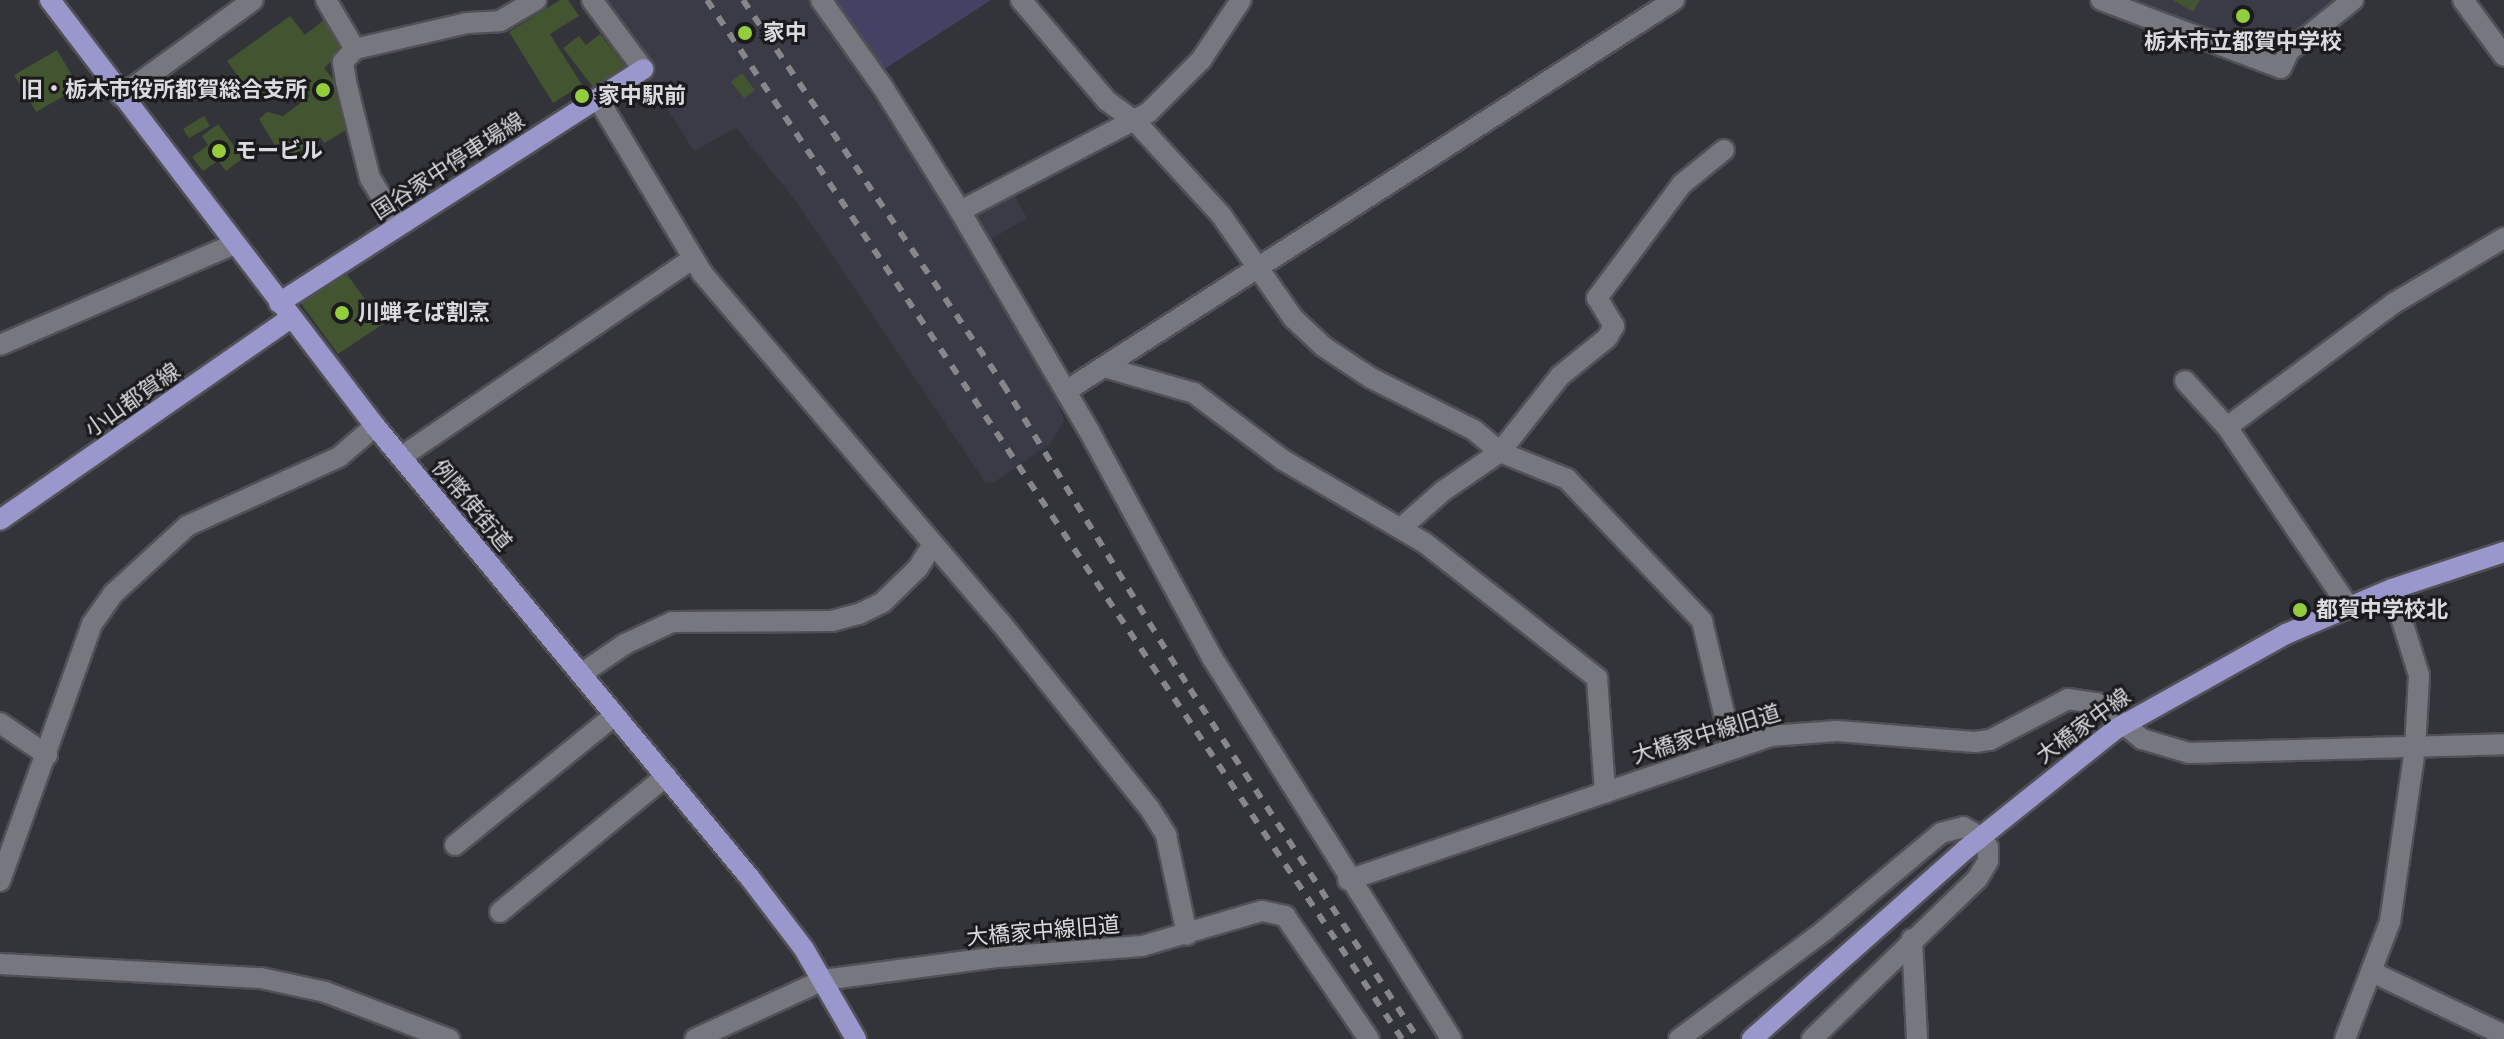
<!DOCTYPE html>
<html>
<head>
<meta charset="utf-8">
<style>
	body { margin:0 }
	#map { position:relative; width:2504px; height:1039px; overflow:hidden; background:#33333a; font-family:"Titillium Web","Noto Sans JP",sans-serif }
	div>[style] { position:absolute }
	.built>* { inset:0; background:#3b3b48 }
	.green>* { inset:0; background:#444263 }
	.building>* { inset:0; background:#435430 }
	.roads { filter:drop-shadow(2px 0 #505056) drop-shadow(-2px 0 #505056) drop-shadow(0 2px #505056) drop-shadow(0 -2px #505056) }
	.minor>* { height:20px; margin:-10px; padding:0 10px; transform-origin:10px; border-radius:10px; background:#777780 }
	.major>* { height:20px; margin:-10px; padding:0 10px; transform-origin:10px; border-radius:10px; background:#9997cc }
	.rail>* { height:6px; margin-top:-3px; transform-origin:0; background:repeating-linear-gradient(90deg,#86868b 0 10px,transparent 0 20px) }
	.dots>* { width:22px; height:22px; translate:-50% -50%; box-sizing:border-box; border:4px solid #1b1b1e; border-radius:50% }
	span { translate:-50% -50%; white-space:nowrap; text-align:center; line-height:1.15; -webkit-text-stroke:6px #1b1b1e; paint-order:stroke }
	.poi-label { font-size:22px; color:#dbdbdf; font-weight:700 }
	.left { translate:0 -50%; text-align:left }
	.right { translate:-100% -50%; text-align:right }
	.street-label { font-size:22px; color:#dbdbdf }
</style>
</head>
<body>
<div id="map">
	<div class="built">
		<i style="clip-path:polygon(607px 0,809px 0,950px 214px,1055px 396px,1064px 420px,1051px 443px,993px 483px,985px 482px,793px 197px,736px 128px,694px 151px,648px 78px,653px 66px,649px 59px)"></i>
		<i style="clip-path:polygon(2128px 0,2338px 0,2267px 52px)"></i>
		<i style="clip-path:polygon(1012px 191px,1027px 218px,990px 240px,974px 212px)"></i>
	</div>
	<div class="green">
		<i style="clip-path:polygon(834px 0,991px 0,883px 70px)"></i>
	</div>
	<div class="building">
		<i style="clip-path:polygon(560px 0,568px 0,579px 16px,550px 34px,582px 85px,553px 103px,509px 32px)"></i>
		<i style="clip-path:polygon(2173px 0,2200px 0,2193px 12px)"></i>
		<i style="clip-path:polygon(290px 16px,305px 35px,326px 18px,345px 49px,324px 68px,342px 90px,350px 128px,324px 143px,320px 137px,285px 162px,259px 119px,267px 112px,283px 116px,310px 96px,298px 79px,285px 89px,280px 83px,256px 101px,227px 61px)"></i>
		<i style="clip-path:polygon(600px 34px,625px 66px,593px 87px,563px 48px,579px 36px,586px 45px)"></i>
		<i style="clip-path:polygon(57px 50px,79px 87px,36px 112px,14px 75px)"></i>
		<i style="clip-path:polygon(742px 73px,755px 90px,744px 98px,731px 82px)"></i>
		<i style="clip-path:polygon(204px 116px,210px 126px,189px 138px,183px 129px)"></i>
		<i style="clip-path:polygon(218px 124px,243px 158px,226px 171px,218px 161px,203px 171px,192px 157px,208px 145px,202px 136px)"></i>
		<i style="clip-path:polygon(346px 273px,383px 324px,338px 354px,300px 302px)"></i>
	</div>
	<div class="roads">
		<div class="minor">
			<i style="left:326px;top:0;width:57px;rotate:59.4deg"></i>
			<i style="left:355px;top:49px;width:18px;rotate:133deg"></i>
			<i style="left:343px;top:62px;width:20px;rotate:81deg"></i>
			<i style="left:346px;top:82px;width:99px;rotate:76deg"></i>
			<i style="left:370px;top:178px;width:56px;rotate:58.9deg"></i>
			<i style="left:592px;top:0;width:86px;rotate:53.5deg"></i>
			<i style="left:821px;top:0;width:105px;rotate:54.7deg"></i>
			<i style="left:882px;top:86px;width:147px;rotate:58deg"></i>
			<i style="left:960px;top:211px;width:253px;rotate:59.6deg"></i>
			<i style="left:1088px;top:429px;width:262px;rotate:61.5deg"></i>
			<i style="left:1213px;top:659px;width:448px;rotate:57.9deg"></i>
			<i style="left:1021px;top:0;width:133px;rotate:49.6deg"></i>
			<i style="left:1107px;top:101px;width:34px;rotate:36deg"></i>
			<i style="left:1135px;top:121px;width:127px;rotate:47.5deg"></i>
			<i style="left:1221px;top:215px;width:126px;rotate:55deg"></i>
			<i style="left:1293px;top:318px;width:42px;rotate:43.1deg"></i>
			<i style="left:1324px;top:347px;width:56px;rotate:33.4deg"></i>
			<i style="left:1371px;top:378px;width:115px;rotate:26.8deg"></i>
			<i style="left:1474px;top:430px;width:34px;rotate:40deg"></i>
			<i style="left:1500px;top:452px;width:72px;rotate:21.9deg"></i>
			<i style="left:1567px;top:479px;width:196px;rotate:46.4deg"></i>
			<i style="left:1702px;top:621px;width:130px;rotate:76.6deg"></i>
			<i style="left:2101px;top:0;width:192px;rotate:20.7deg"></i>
			<i style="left:2281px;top:68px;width:19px;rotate:-65deg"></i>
			<i style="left:2289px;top:51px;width:82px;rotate:-38.6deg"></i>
			<i style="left:2463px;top:0;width:69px;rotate:53.8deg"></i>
			<i style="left:355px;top:49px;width:115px;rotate:-13.1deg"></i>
			<i style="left:467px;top:23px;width:33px;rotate:-3deg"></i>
			<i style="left:500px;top:21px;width:42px;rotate:-30.3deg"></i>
			<i style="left:121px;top:96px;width:163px;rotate:-36deg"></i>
			<i style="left:598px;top:99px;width:203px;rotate:59.1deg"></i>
			<i style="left:702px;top:273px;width:460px;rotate:49.5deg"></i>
			<i style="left:1001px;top:623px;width:238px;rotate:51.3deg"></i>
			<i style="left:1150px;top:809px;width:31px;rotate:58deg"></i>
			<i style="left:1166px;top:835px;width:102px;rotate:78.1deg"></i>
			<i style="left:960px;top:211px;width:213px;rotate:-27.6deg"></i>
			<i style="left:1149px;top:112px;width:74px;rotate:-45deg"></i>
			<i style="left:1201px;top:60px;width:72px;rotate:-56.3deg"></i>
			<i style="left:0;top:345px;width:255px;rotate:-23.3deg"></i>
			<i style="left:1104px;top:367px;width:94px;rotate:16.1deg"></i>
			<i style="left:1194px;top:393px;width:111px;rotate:37deg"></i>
			<i style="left:1283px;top:460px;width:164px;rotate:30.3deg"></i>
			<i style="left:1425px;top:543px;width:219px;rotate:38.1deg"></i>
			<i style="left:1597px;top:678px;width:115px;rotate:86deg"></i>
			<i style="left:2185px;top:381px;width:62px;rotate:47.6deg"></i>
			<i style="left:2227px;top:427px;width:216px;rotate:55.9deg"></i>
			<i style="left:1066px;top:391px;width:723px;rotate:-32.74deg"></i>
			<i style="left:2227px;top:427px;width:208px;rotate:-36.6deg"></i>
			<i style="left:2394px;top:303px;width:128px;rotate:-30.6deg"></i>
			<i style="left:401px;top:457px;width:352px;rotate:-34.2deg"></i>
			<i style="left:1401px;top:528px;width:56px;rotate:-41.4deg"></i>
			<i style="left:1443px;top:491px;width:69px;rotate:-34.4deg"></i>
			<i style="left:1500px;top:452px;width:97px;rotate:-51.7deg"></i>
			<i style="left:1560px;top:376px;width:60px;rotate:-39deg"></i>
			<i style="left:1607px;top:338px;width:14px;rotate:-60deg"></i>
			<i style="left:1614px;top:326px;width:33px;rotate:-121deg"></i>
			<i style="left:1597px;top:298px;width:142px;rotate:-53.3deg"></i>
			<i style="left:1682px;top:184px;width:54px;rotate:-39deg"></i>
			<i style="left:581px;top:674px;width:53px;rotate:-34.3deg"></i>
			<i style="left:625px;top:644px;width:52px;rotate:-25.1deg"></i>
			<i style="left:672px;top:622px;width:160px;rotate:-0.4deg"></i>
			<i style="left:832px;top:621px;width:28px;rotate:-15deg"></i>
			<i style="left:859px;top:614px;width:25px;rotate:-26deg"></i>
			<i style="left:882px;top:603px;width:50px;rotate:-44.2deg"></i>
			<i style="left:918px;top:568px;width:28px;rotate:-58deg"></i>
			<i style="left:0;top:723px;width:57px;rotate:34.2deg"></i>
			<i style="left:455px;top:845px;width:206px;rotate:-39.1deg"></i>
			<i style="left:1348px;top:880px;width:446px;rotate:-18.8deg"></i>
			<i style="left:1770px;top:736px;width:67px;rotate:-4.3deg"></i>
			<i style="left:1837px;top:731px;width:138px;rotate:4.6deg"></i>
			<i style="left:1975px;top:742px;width:15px;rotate:-8deg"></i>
			<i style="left:1990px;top:740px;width:88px;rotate:-27.7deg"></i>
			<i style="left:2068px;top:699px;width:29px;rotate:8deg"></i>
			<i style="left:2097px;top:703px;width:58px;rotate:38.7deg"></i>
			<i style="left:2142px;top:739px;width:49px;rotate:16.6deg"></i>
			<i style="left:2189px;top:753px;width:315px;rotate:-1.6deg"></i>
			<i style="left:0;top:881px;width:273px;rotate:-70.3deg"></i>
			<i style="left:92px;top:624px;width:38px;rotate:-55deg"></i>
			<i style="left:114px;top:593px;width:99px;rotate:-42.5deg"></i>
			<i style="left:187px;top:526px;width:167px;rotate:-24.4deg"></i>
			<i style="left:339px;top:457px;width:48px;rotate:-40.7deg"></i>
			<i style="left:500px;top:912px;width:215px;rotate:-39.3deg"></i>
			<i style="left:1912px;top:939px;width:100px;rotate:87.1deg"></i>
			<i style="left:0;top:964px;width:261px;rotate:3.1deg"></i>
			<i style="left:261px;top:978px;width:66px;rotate:12.3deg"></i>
			<i style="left:325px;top:992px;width:133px;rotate:20.8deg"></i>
			<i style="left:2372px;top:972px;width:146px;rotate:25.5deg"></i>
			<i style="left:695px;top:1039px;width:141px;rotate:-24.7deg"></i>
			<i style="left:823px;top:980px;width:177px;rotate:-7.5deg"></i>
			<i style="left:998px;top:957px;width:144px;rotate:-4.4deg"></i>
			<i style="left:1142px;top:946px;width:125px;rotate:-16.3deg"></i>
			<i style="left:1262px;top:911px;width:24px;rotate:12deg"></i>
			<i style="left:1285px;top:916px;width:149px;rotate:55.7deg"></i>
			<i style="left:1679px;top:1039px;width:182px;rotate:-36.7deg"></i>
			<i style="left:1825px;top:930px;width:151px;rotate:-39.9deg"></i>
			<i style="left:1941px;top:833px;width:23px;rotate:-15deg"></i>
			<i style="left:1963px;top:827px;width:21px;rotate:29deg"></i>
			<i style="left:1981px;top:837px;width:12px;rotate:55deg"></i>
			<i style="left:1988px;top:847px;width:14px;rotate:90deg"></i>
			<i style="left:1988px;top:861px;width:21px;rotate:121deg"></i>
			<i style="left:1977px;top:879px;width:230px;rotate:135.9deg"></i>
			<i style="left:2345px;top:1039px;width:125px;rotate:-69deg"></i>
			<i style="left:2390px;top:922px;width:175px;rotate:-81.8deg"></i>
			<i style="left:2415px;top:749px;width:74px;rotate:-86.9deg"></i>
			<i style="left:2419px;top:675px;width:90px;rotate:-107.4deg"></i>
		</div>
		<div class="major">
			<i style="left:50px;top:0;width:536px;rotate:52.66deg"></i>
			<i style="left:375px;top:426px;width:587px;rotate:50.32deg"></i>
			<i style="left:750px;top:878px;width:89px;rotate:52.7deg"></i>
			<i style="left:804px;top:949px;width:104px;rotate:60deg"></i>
			<i style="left:279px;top:303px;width:433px;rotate:-32.7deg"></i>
			<i style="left:0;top:520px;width:354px;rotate:-34.8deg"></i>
			<i style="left:1752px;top:1039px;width:286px;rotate:-41.6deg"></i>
			<i style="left:1966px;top:849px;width:192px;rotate:-38.7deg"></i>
			<i style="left:2116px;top:729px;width:195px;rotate:-29.2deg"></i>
			<i style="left:2286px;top:634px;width:115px;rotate:-23deg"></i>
			<i style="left:2392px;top:589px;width:118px;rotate:-18.3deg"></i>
		</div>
	</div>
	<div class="rail">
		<i style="left:707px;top:0;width:1250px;rotate:56.22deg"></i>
		<i style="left:743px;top:0;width:464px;rotate:55.9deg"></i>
		<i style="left:1003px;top:384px;width:358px;rotate:58.5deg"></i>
		<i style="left:1190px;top:689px;width:418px;rotate:56.9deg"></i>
	</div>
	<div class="dots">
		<i style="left:2243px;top:16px;background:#93cd3e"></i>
		<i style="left:745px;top:33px;background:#93cd3e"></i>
		<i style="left:323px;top:90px;background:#93cd3e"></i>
		<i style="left:582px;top:96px;background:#93cd3e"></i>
		<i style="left:219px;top:151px;background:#93cd3e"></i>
		<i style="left:342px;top:313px;background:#93cd3e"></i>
		<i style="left:2300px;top:610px;background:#93cd3e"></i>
	</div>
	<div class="poi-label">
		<span class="left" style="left:763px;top:33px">家中</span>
		<span style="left:2243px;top:42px">栃木市立都賀中学校</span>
		<span class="right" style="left:307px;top:90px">旧・栃木市役所都賀総合支所</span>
		<span class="left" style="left:598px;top:96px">家中駅前</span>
		<span class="left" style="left:235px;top:151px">モービル</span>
		<span class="left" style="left:358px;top:313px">川蝉そば割烹</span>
		<span class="left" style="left:2316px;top:610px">都賀中学校北</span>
	</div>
	<div class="street-label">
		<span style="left:448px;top:166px;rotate:-33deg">国谷家中停車場線</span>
		<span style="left:132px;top:400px;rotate:-35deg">小山都賀線</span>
		<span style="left:472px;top:505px;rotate:50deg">例幣使街道</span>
		<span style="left:2083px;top:726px;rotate:-36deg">大橋家中線</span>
		<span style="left:1706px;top:734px;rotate:-17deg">大橋家中線旧道</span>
		<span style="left:1043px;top:931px;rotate:-5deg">大橋家中線旧道</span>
	</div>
</div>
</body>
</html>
